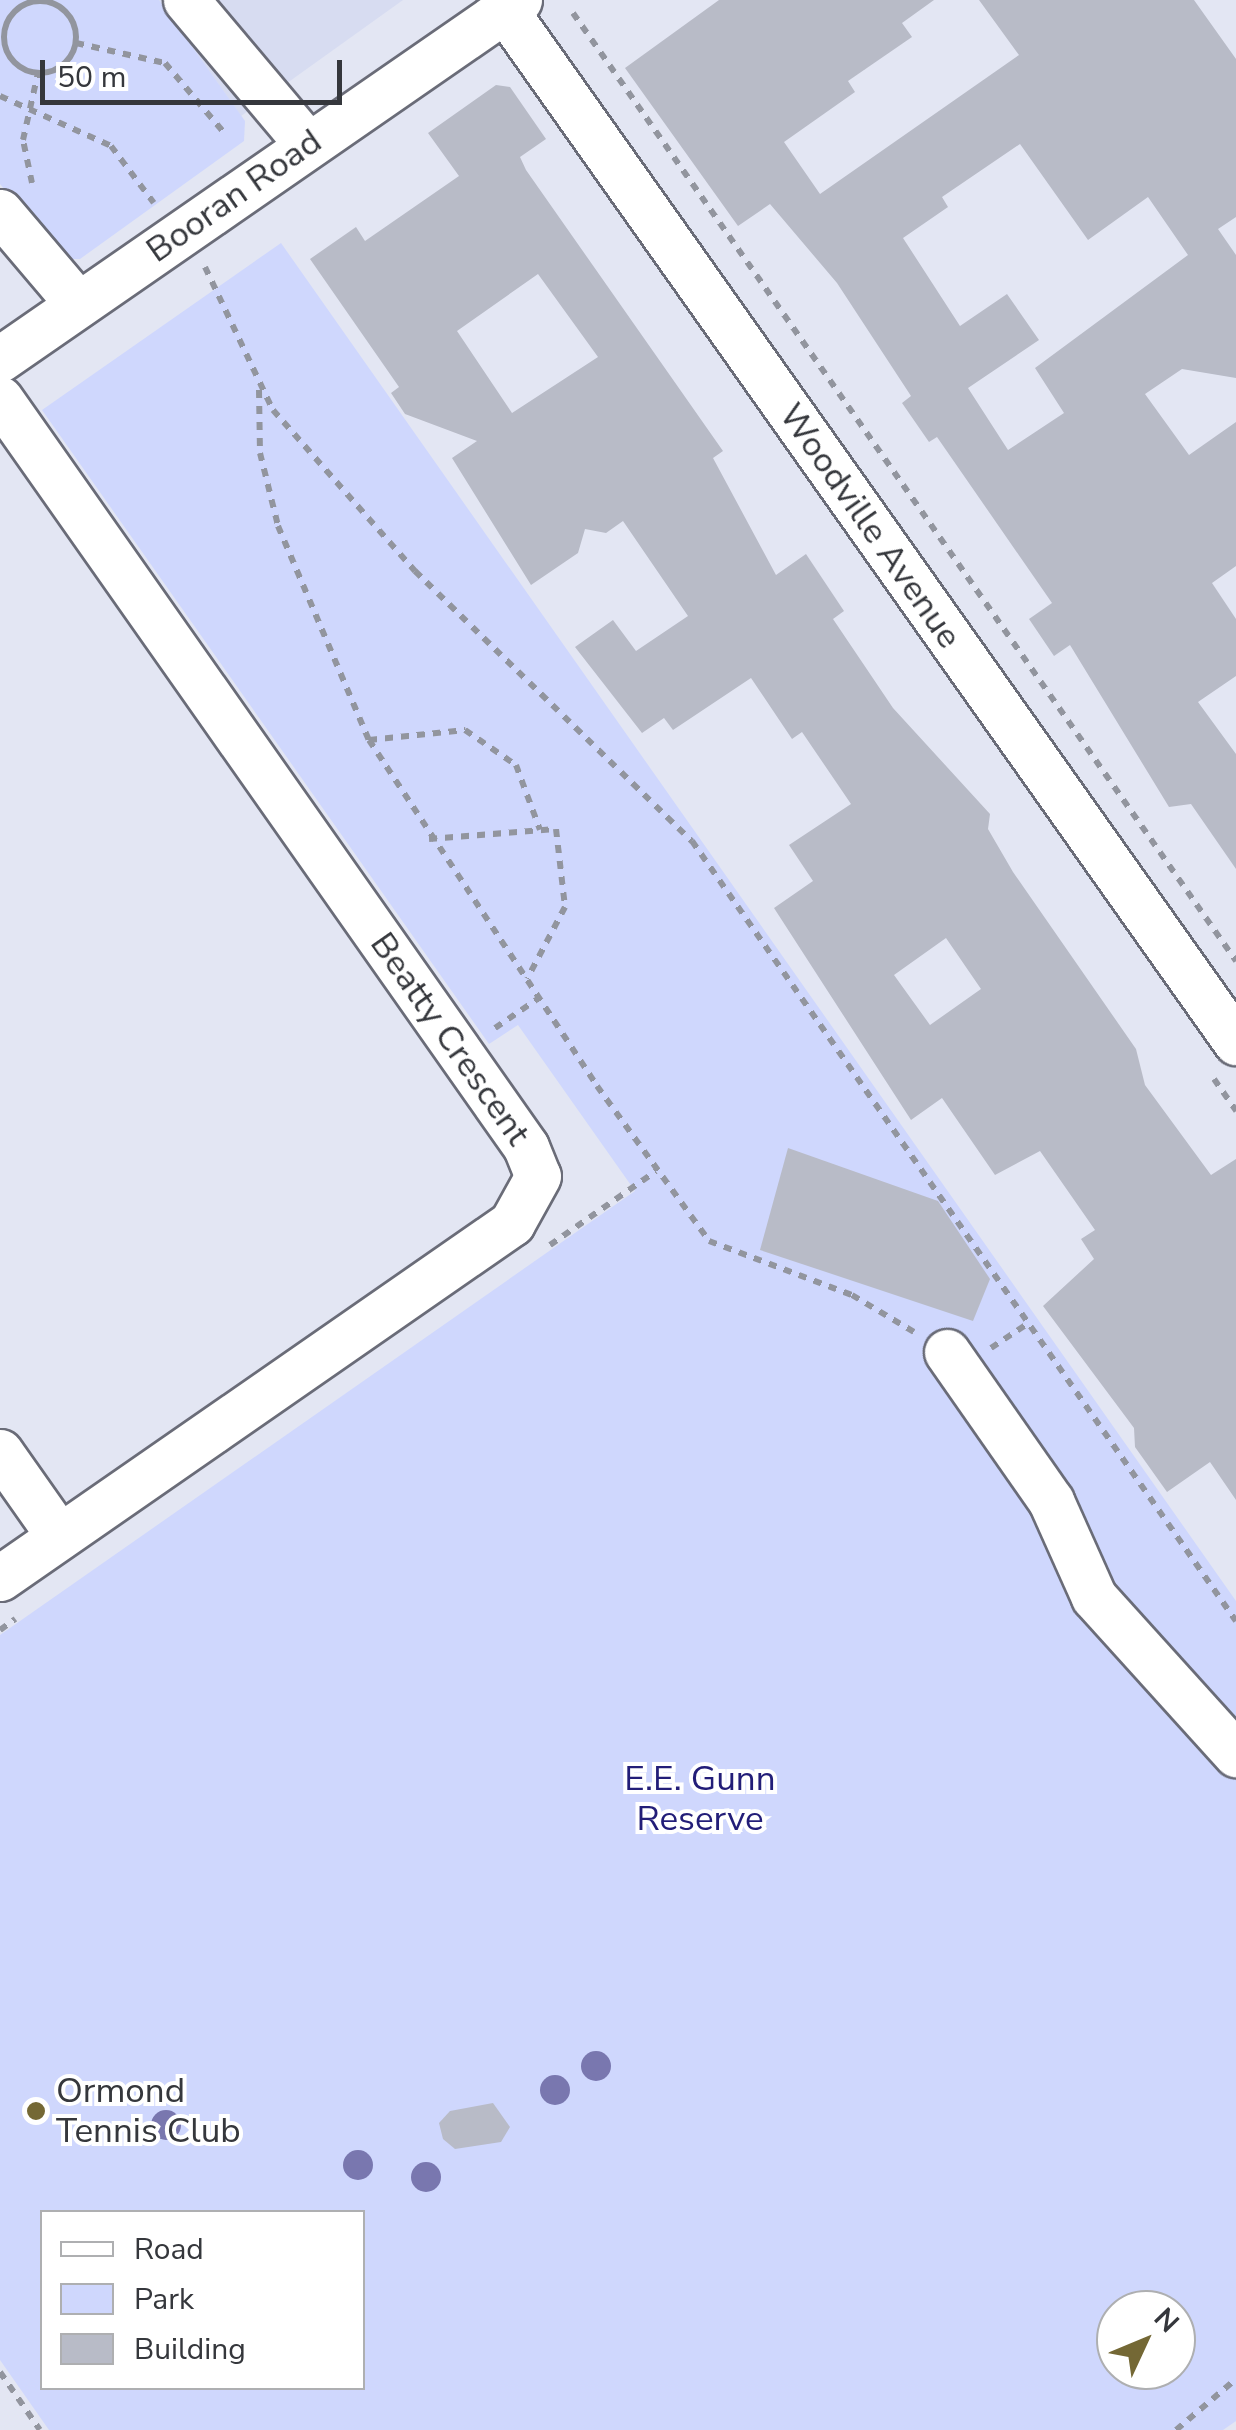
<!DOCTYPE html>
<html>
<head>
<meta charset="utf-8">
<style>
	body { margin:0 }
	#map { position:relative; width:1236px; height:2430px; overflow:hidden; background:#e3e6f3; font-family:"Nunito Sans",sans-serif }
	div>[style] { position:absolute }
	.built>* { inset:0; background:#d7dcf1 }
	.green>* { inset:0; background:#cfd7fd }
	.building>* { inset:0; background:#b8bbc7 }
	.path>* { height:6px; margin-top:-3px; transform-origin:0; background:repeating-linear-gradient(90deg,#92959e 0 8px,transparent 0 16px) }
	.path>.ring { margin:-3px; padding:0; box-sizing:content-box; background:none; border:6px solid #92959e; border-radius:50% }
	.roads { filter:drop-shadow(2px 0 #6a6c78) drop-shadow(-2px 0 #6a6c78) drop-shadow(0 2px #6a6c78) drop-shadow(0 -2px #6a6c78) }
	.minor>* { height:45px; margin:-22.5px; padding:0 22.5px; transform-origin:22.5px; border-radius:22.5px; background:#fff }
	.trees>* { width:30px; height:30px; margin:-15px; border-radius:50%; background:#7977af }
	.dots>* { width:28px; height:28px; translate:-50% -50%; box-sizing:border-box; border:5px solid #fff; border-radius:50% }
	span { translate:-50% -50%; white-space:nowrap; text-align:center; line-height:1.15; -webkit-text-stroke:8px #fff; paint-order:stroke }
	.street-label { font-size:35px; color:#35373c }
	.park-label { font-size:35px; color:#221d78 }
	.poi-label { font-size:35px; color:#35373c }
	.left { translate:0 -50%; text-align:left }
	.legend { position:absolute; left:40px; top:2210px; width:325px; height:180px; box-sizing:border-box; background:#fff; border:2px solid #aeafb1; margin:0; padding:12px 18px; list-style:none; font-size:30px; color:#35373c }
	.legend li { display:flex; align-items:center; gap:20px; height:50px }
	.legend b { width:50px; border:2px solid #aeafb1 }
	.north { position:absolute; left:1096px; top:2290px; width:100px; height:100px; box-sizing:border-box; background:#fff; border:2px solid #aeafb1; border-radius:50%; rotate:46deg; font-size:28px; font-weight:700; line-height:40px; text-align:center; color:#35373c }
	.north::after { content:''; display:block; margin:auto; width:35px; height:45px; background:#746835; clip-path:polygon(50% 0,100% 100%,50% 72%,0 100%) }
	.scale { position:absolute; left:40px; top:60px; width:302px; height:45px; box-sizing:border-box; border:5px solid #35373c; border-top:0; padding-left:12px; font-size:30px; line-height:35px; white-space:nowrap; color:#35373c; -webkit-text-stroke:8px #fff; paint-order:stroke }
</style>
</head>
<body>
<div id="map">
	<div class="built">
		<i style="clip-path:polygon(159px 0,403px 0,241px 116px)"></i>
	</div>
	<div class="green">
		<i style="clip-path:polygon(0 0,159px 0,245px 121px,244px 141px,80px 259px,63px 259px,0 184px)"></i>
		<i style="clip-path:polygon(evenodd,281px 243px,1236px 1601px,1236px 2421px,1223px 2430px,49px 2430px,0 2360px,0 1635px,635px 1191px,518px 1025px,489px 1044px,42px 410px,281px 243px,42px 2212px,362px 2212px,362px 2388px,42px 2388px,42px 2212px,281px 243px,1116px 2310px,1176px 2310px,1176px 2370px,1116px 2370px,1116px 2310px)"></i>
	</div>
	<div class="building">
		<i style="clip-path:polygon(evenodd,719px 0,934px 0,902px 23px,912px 37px,848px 81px,855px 92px,784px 142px,820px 194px,1019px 55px,979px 0,1194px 0,1236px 59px,1236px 217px,1218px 229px,1236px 255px,1236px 378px,1182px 369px,1145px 394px,1189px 455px,1236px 422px,1236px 566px,1212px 583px,1236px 619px,1236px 676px,1198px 702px,1236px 754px,1236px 869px,1191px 804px,1169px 807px,1070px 645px,1054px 656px,1029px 619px,1052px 603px,937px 437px,929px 442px,902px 403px,911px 396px,837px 283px,770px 204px,738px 226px,625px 68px,719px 0,1020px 144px,1088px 240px,1148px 197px,1188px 255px,1035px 368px,1064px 413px,1008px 450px,968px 388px,1039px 340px,1007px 294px,960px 326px,903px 238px,948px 207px,942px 197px,1020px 144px)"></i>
		<i style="clip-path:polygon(evenodd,496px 85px,510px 87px,546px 139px,520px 157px,526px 170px,723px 451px,713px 458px,776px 575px,806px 554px,844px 611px,833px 619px,893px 708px,990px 814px,988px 829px,1013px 872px,1136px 1049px,1145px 1085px,1211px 1175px,1236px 1159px,1236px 1500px,1210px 1462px,1167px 1492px,1135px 1447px,1134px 1428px,1043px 1306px,1094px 1259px,1081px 1239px,1095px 1230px,1040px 1151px,995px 1175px,942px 1098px,911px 1120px,774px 908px,813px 881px,789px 845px,851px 804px,802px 732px,792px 739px,751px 678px,673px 730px,664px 718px,642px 733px,575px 647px,613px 620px,636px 651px,688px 616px,623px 521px,606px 533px,585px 529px,578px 553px,531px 585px,452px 458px,477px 441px,405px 414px,391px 393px,399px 387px,310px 259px,356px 227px,365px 241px,459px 176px,428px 133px,496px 85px,538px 274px,598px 357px,512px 413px,457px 331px,538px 274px,496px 85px,946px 938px,981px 989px,930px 1025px,894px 975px,946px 938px)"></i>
		<i style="clip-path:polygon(788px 1148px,938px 1201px,990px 1279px,973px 1321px,760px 1250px)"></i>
		<i style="clip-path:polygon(493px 2103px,510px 2127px,501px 2142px,455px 2149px,443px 2139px,439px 2123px,450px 2111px)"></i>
	</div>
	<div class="path">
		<i class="ring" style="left:4px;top:1px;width:66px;height:66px"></i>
		<i style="left:573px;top:13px;width:1157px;rotate:55.03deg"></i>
		<i style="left:76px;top:43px;width:91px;rotate:12.7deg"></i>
		<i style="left:165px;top:63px;width:94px;rotate:49.7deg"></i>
		<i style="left:0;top:96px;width:122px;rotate:24.2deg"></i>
		<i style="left:111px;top:146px;width:71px;rotate:53deg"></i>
		<i style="left:32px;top:183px;width:44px;rotate:-101.8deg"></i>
		<i style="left:23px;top:140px;width:69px;rotate:-77.4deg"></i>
		<i style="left:205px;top:267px;width:158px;rotate:64.6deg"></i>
		<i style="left:273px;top:410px;width:215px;rotate:48.6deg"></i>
		<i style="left:415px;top:571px;width:387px;rotate:44.3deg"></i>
		<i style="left:692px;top:841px;width:951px;rotate:55.11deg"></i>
		<i style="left:259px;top:390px;width:63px;rotate:89.1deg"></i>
		<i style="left:260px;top:453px;width:75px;rotate:76.1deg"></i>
		<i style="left:278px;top:526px;width:233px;rotate:67deg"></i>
		<i style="left:369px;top:740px;width:414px;rotate:56.6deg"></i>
		<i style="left:597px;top:1086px;width:191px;rotate:54.1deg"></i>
		<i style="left:709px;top:1241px;width:153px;rotate:20.7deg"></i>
		<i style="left:852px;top:1295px;width:72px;rotate:30.8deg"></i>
		<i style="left:369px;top:740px;width:97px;rotate:-5.9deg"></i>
		<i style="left:465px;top:730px;width:62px;rotate:34.5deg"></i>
		<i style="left:516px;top:765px;width:69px;rotate:69.7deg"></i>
		<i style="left:429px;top:839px;width:127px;rotate:-4.5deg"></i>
		<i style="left:556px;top:829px;width:79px;rotate:83.4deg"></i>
		<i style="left:565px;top:907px;width:81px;rotate:117.8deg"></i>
		<i style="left:495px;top:1028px;width:53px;rotate:-34.3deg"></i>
		<i style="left:1214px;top:1079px;width:39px;rotate:55deg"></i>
		<i style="left:550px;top:1245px;width:129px;rotate:-34.9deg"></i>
		<i style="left:991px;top:1348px;width:43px;rotate:-33.7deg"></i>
		<i style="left:0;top:1630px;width:19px;rotate:-36deg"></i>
		<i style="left:0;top:2372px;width:70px;rotate:55.4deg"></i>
		<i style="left:1176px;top:2430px;width:79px;rotate:-40.4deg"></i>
	</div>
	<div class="roads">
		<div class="minor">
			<i style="left:186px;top:0;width:189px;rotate:49.9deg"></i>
			<i style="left:505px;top:10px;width:1265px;rotate:54.69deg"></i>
			<i style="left:0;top:212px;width:121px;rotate:49.7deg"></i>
			<i style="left:0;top:359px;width:631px;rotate:-34.67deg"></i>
			<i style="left:0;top:399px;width:914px;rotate:54.88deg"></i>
			<i style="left:526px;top:1147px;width:31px;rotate:68deg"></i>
			<i style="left:538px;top:1176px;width:54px;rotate:119deg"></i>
			<i style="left:512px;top:1223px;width:623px;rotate:145.26deg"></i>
			<i style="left:947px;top:1352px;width:182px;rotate:55.1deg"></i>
			<i style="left:1051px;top:1501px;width:105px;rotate:65.9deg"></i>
			<i style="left:1094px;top:1597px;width:212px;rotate:47.9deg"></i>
			<i style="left:0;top:1452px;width:103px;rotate:54.9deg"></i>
		</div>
	</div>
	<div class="trees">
		<i style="left:596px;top:2066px"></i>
		<i style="left:555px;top:2090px"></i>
		<i style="left:166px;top:2125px"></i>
		<i style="left:358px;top:2165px"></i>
		<i style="left:426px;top:2177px"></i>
	</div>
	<div class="dots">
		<i style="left:36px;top:2111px;background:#746835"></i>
	</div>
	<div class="street-label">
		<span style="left:234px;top:196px;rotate:-35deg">Booran Road</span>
		<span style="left:870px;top:526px;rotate:55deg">Woodville Avenue</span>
		<span style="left:450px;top:1039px;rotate:55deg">Beatty Crescent</span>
	</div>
	<div class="park-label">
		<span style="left:700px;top:1799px">E.E. Gunn<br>Reserve</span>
	</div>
	<div class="poi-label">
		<span class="left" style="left:56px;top:2111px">Ormond<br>Tennis Club</span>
	</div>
	<ul class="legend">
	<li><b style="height:12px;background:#fff"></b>Road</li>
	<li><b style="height:28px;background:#cfd7fd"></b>Park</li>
	<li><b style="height:28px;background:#b8bbc7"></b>Building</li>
	</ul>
	<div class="north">N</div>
	<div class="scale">50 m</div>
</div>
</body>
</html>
